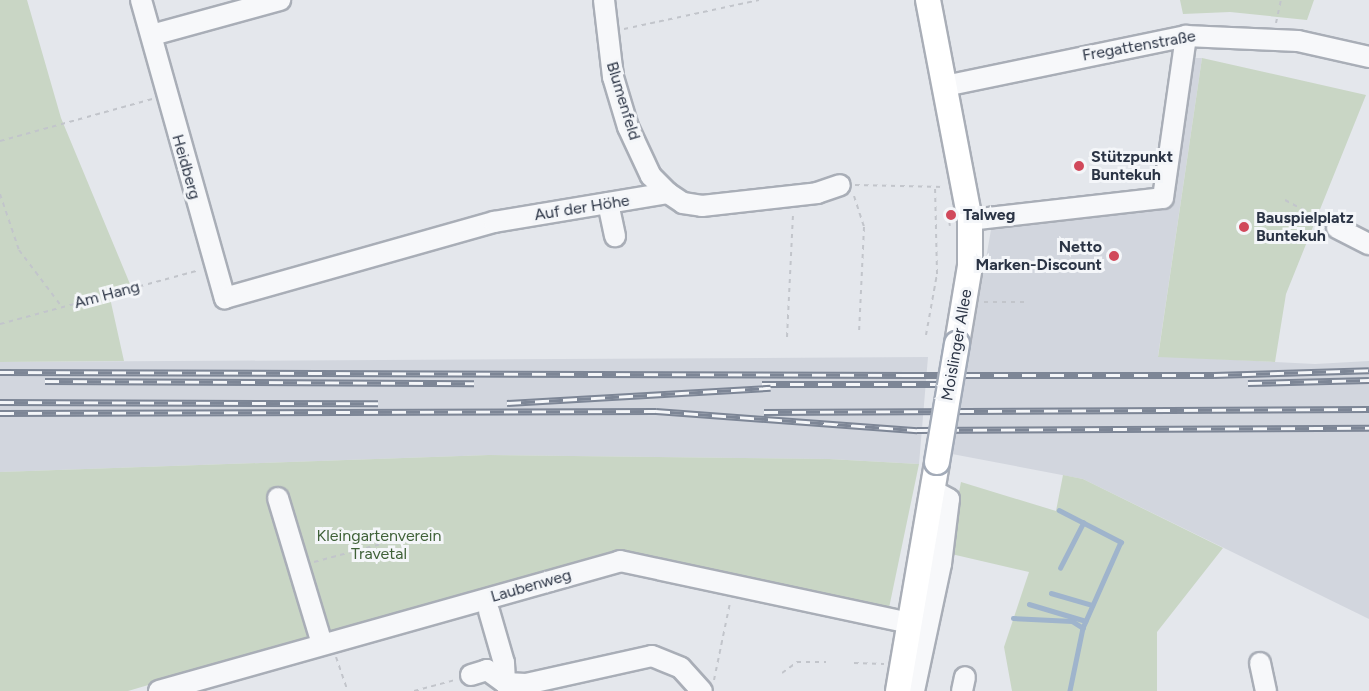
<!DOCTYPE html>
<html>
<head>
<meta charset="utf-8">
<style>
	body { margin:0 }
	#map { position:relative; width:1369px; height:691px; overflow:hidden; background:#e4e7ec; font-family:Figtree,sans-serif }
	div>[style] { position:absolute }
	.built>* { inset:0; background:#d2d6de }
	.green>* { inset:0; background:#c9d6c5 }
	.stream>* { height:4.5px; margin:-2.25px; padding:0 2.25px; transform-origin:2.25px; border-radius:2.25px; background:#9fb4cc }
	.path>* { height:2px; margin-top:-1px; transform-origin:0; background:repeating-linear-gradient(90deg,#c2c5cb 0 4.5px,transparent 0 9px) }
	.roads { filter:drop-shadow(2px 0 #a9aeb7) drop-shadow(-2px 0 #a9aeb7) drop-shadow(0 2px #a9aeb7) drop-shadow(0 -2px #a9aeb7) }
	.minor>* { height:20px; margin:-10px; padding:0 10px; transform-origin:10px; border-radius:10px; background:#f7f8fa }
	.major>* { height:24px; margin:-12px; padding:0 12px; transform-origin:12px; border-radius:12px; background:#fff }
	.rail>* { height:7px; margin-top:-3.5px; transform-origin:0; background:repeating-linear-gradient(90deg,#f4f6f9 0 14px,#7d8696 0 28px); box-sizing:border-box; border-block:2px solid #7d8696 }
	.bridges { filter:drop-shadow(2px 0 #a3abb8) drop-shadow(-2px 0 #a3abb8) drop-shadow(0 2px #a3abb8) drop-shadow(0 -2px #a3abb8) }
	.major-bridge>* { height:24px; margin:-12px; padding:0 12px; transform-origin:12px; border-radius:12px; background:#fff }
	.dots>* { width:16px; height:16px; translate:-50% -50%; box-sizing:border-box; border:3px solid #f4f6f9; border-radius:50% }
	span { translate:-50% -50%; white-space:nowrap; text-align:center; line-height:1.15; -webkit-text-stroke:6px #f4f6f9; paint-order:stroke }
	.street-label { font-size:16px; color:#2b3445 }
	.poi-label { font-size:16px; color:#2b3445; font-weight:700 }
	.left { translate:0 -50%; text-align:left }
	.right { translate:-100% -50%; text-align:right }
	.park-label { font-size:16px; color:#3f6138 }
</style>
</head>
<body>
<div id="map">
	<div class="built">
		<i style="clip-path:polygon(1175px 58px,1202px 58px,1158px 356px,1315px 364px,1369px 361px,1369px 619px,1083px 479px,952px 454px,992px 224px,990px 206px,1154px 187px)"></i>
		<i style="clip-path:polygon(928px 357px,919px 464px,829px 459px,489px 455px,0 472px,0 362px)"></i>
	</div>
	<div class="green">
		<i style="clip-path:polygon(0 0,27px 0,61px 118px,130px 284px,108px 289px,124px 361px,0 362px)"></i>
		<i style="clip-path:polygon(1180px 0,1314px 0,1307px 20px,1230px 12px,1183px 14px)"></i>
		<i style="clip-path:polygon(1202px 58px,1366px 95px,1286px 294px,1275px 362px,1158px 357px)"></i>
		<i style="clip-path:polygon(489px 455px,829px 459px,919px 464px,889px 608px,624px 553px,321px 634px,128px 691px,0 691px,0 472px)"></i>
		<i style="clip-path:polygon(1063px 475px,1083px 479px,1223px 548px,1157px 632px,1157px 691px,1012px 691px,1004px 647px,1029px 572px,947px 553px,961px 482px,1056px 511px)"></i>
	</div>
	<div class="stream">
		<i style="left:1059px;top:510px;width:70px;rotate:27.3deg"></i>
		<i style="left:1121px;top:542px;width:94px;rotate:113.8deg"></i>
		<i style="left:1083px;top:628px;width:64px;rotate:101.7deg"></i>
		<i style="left:1060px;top:568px;width:51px;rotate:-62.9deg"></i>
		<i style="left:1051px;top:593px;width:43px;rotate:16.3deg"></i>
		<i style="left:1029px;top:604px;width:59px;rotate:16.6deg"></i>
		<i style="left:1013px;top:618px;width:59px;rotate:2.9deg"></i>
		<i style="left:1072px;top:621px;width:13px;rotate:32deg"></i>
	</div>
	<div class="path">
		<i style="left:1276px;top:23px;width:24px;rotate:-78deg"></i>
		<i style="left:624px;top:29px;width:138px;rotate:-12.1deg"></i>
		<i style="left:0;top:141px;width:158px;rotate:-15.4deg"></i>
		<i style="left:855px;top:185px;width:89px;rotate:1.3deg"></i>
		<i style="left:0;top:194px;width:59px;rotate:71.3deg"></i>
		<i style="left:19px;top:250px;width:71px;rotate:53deg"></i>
		<i style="left:854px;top:196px;width:33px;rotate:72deg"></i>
		<i style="left:864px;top:227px;width:108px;rotate:92.7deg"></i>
		<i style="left:1285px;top:200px;width:42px;rotate:28.4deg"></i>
		<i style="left:948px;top:214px;width:12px;rotate:81deg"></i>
		<i style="left:984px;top:302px;width:45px"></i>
		<i style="left:0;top:324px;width:207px;rotate:-15.1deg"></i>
		<i style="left:926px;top:335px;width:62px;rotate:-79.8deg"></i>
		<i style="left:937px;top:274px;width:87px;rotate:-91.3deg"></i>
		<i style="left:787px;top:337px;width:123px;rotate:-87.2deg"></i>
		<i style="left:314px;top:562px;width:119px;rotate:-15.1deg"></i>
		<i style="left:336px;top:657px;width:36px;rotate:71deg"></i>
		<i style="left:854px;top:663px;width:30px;rotate:2deg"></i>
		<i style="left:782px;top:673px;width:19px;rotate:-36deg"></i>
		<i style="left:797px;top:662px;width:29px"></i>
		<i style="left:714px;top:680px;width:79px;rotate:-78.3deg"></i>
		<i style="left:414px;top:691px;width:42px;rotate:-15deg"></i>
	</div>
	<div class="roads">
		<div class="minor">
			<i style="left:141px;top:0;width:310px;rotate:74.3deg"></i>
			<i style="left:225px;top:298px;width:280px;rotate:-15.8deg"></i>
			<i style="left:494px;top:222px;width:176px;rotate:-9.5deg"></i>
			<i style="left:604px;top:0;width:78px;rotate:83.3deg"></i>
			<i style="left:613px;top:77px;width:52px;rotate:73.3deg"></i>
			<i style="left:628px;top:127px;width:54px;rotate:64.9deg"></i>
			<i style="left:651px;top:176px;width:24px;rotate:45deg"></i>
			<i style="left:668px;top:193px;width:18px;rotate:34deg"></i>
			<i style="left:683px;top:203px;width:19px;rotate:9deg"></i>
			<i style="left:702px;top:206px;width:116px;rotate:-6.4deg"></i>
			<i style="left:817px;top:193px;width:24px;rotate:-19deg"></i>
			<i style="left:152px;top:35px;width:133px;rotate:-15.3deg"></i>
			<i style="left:945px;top:86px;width:246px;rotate:-11.7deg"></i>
			<i style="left:1186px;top:36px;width:112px;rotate:2.6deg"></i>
			<i style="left:1298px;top:41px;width:73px;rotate:12.7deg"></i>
			<i style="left:608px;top:203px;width:34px;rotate:78deg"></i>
			<i style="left:970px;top:220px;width:194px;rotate:-6.5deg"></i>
			<i style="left:1163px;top:198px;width:164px;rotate:-81.9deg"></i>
			<i style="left:1337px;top:228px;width:36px;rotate:27deg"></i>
			<i style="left:278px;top:498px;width:152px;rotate:73.2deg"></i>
			<i style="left:489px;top:611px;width:54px;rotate:73.9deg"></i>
			<i style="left:504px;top:663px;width:20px;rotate:87deg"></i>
			<i style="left:1260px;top:663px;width:29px;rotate:78deg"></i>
			<i style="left:471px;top:675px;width:17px;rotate:-17deg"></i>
			<i style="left:487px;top:670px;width:22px;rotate:36deg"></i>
			<i style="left:505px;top:683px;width:21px;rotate:3deg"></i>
			<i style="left:526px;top:684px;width:129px;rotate:-12.5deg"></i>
			<i style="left:652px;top:656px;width:31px;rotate:22deg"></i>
			<i style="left:681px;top:668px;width:31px;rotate:48deg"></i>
			<i style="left:159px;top:691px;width:479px;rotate:-15.7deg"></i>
			<i style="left:620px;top:561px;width:295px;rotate:12.1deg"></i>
			<i style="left:914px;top:691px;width:130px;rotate:-78deg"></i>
			<i style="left:941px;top:564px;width:65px;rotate:-83deg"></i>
			<i style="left:949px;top:499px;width:19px;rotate:-152deg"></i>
			<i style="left:962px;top:691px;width:14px;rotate:-78deg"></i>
		</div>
		<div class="major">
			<i style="left:928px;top:0;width:224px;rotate:79.2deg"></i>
			<i style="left:970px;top:220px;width:46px;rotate:90deg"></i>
			<i style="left:970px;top:266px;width:79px;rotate:99.5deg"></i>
			<i style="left:898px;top:691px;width:232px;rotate:-80.3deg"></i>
		</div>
	</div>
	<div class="rail">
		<i style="left:0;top:372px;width:910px;rotate:0.19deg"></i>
		<i style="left:910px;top:375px;width:304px"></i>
		<i style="left:1214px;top:375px;width:155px;rotate:-1.8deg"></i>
		<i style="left:45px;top:381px;width:429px;rotate:0.3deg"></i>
		<i style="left:1248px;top:383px;width:121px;rotate:-1.4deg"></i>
		<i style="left:762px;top:384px;width:195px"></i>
		<i style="left:0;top:402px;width:378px;rotate:0.2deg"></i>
		<i style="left:507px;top:403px;width:264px;rotate:-3.3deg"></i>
		<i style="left:764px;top:412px;width:605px;rotate:-0.28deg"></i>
		<i style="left:0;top:413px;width:656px;rotate:-0.17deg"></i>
		<i style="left:656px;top:411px;width:262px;rotate:4.2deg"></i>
		<i style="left:917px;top:430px;width:452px;rotate:-0.3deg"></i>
	</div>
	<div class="bridges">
		<div class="major-bridge">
			<i style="left:937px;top:462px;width:120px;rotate:-80.4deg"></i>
		</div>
	</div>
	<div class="dots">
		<i style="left:1079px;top:166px;background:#d1495b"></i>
		<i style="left:951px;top:215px;background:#d1495b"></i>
		<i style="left:1244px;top:227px;background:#d1495b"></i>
		<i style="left:1114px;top:256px;background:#d1495b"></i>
	</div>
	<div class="street-label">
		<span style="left:1139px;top:46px;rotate:-10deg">Fregattenstraße</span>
		<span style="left:623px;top:101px;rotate:73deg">Blumenfeld</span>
		<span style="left:186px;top:167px;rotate:74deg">Heidberg</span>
		<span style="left:582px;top:208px;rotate:-9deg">Auf der Höhe</span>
		<span style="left:107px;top:295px;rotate:-15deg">Am Hang</span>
		<span style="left:957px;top:345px;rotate:-80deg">Moislinger Allee</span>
		<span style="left:531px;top:586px;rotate:-16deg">Laubenweg</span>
	</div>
	<div class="poi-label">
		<span class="left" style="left:1091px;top:166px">Stützpunkt<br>Buntekuh</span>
		<span class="left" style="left:963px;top:215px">Talweg</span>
		<span class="left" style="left:1256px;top:227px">Bauspielplatz<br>Buntekuh</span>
		<span class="right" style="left:1102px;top:256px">Netto<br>Marken-Discount</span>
	</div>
	<div class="park-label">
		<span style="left:379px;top:545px">Kleingartenverein<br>Travetal</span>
	</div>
</div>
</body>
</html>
